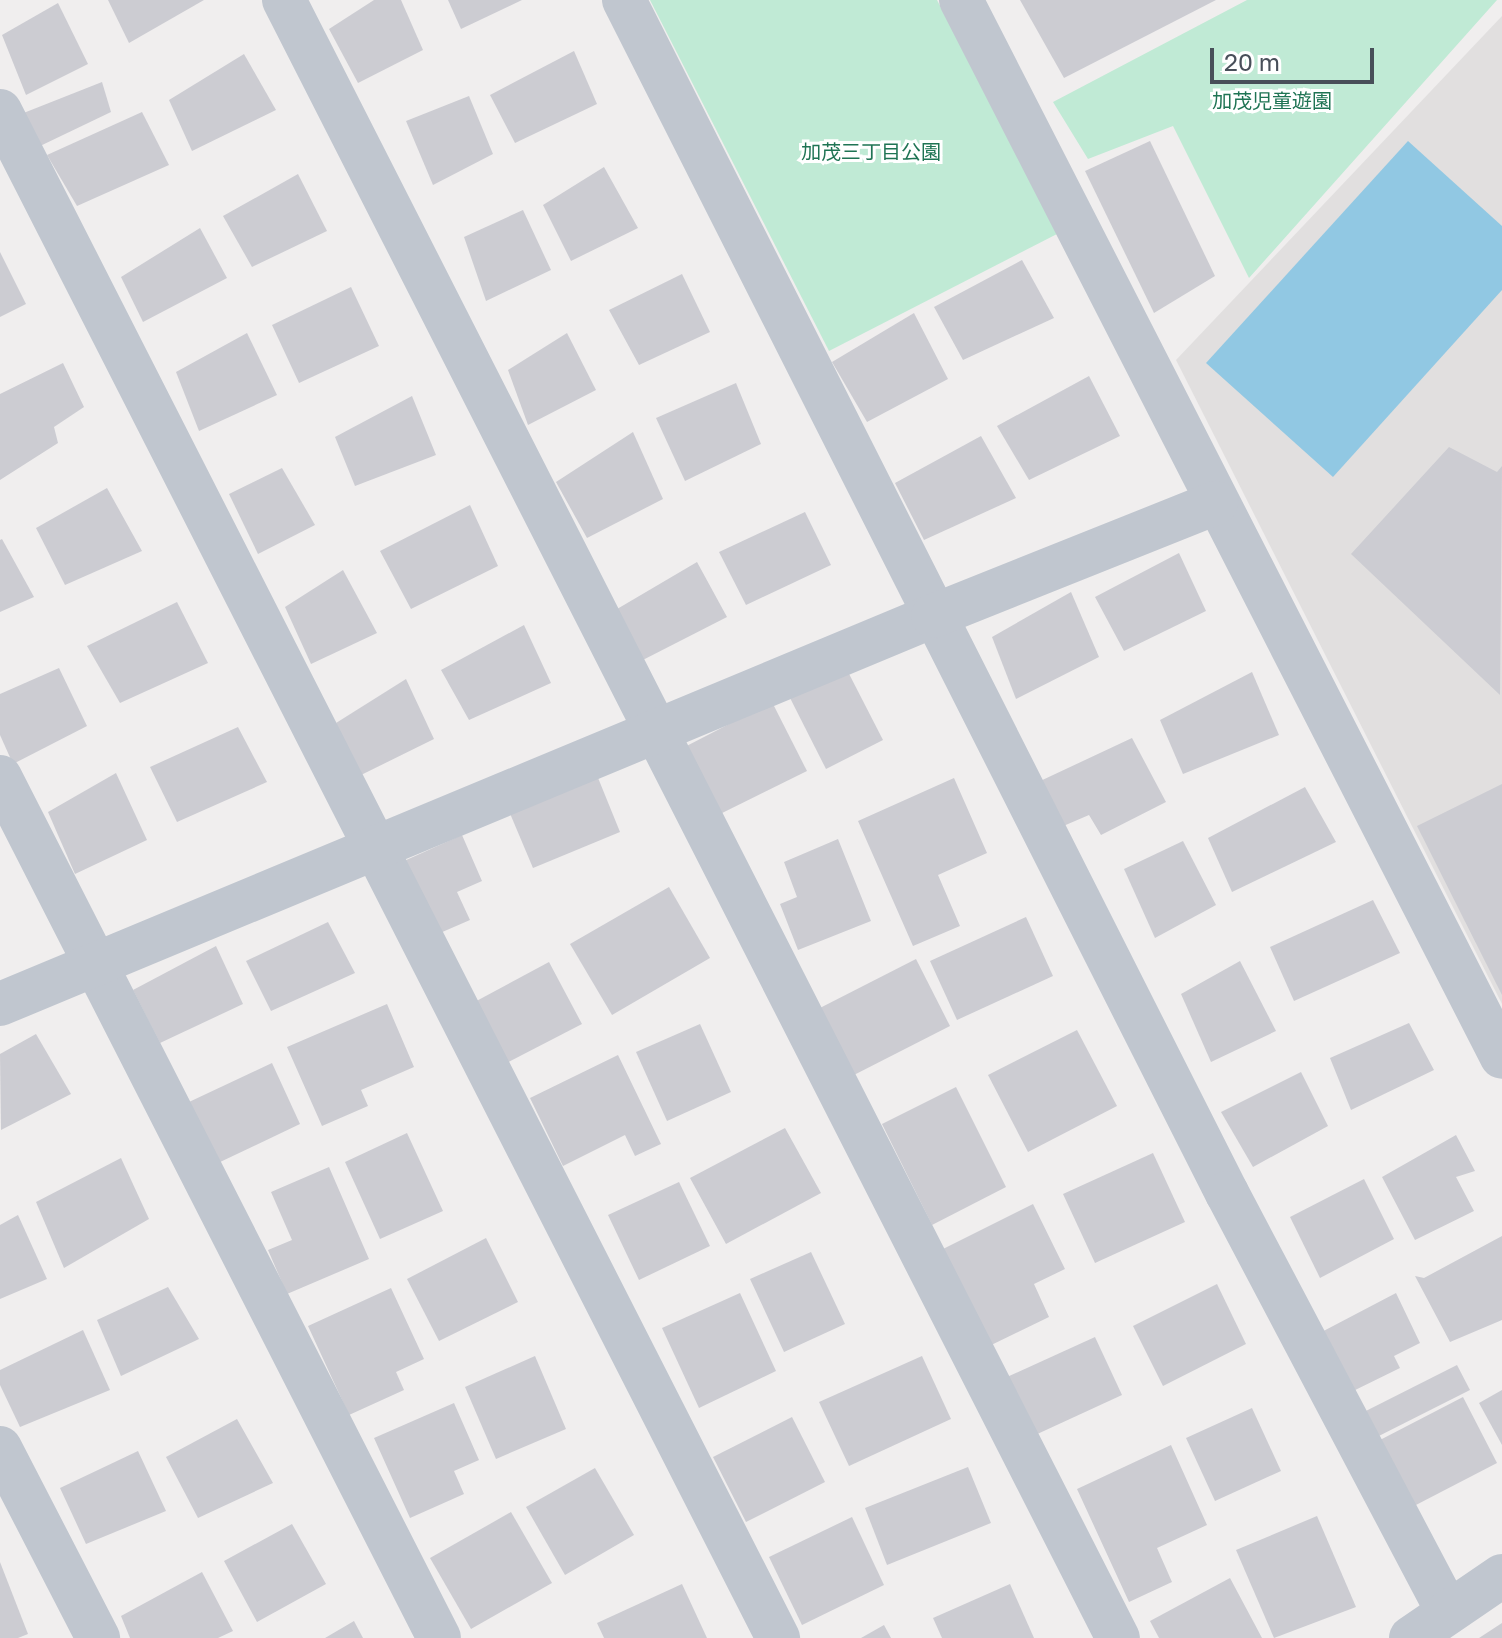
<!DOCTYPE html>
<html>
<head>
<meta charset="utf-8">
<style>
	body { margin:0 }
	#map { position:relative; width:1502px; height:1638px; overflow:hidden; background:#f0eeee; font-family:"Golos Text","Noto Sans JP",sans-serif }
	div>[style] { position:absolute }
	.education>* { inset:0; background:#e1dfdf }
	.green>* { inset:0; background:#c0ead5 }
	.water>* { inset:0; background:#91c8e3 }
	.building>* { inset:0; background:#ccccd2 }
	.minor>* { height:44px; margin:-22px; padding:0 22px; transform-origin:22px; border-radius:22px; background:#c0c6cf }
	span { translate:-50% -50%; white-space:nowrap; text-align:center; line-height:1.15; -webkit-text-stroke:6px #fff; paint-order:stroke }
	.park-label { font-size:20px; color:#1f7454 }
	.scale { position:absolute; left:1210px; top:48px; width:164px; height:36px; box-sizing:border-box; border:4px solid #484f59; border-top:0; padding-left:10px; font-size:24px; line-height:28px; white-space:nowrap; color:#484f59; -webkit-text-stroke:6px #fff; paint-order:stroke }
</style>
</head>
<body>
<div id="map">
	<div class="education">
		<i style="clip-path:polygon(1502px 16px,1502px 1004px,1176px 360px)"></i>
	</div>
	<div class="green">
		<i style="clip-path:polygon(650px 0,937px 0,1057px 234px,829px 351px)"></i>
		<i style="clip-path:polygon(1247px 0,1497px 0,1249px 278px,1173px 126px,1088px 159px,1053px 102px)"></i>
	</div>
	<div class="water">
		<i style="clip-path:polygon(1408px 141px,1502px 226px,1502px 290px,1333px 477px,1206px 363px)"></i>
	</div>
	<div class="building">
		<i style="clip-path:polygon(108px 0,204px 0,129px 43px)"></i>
		<i style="clip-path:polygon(374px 0,401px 0,423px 50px,358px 83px,329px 29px)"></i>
		<i style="clip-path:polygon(448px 0,522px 0,461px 29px)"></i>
		<i style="clip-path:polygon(1020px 0,1216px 0,1064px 78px)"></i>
		<i style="clip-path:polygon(58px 3px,88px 64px,26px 95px,2px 35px)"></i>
		<i style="clip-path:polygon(574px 51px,597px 104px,515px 143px,490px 95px)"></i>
		<i style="clip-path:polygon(244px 54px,276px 110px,192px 151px,169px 100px)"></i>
		<i style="clip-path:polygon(102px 82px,111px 112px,38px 147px,21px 114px)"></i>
		<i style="clip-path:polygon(469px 96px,493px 154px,433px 185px,406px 121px)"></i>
		<i style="clip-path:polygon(142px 112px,169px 165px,77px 206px,47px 155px)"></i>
		<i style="clip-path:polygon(1150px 141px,1215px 276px,1154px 313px,1085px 171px)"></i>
		<i style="clip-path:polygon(604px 167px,638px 228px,571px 261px,543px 205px)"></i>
		<i style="clip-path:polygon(298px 174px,327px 231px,252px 267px,223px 216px)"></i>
		<i style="clip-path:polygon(523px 210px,551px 270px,486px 301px,464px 237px)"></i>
		<i style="clip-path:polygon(200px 228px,227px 278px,143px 322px,121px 277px)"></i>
		<i style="clip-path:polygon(0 252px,26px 304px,0 317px)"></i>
		<i style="clip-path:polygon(1022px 260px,1054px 318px,963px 360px,934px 307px)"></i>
		<i style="clip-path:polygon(682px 274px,710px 332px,639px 365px,609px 310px)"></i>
		<i style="clip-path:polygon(351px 287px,379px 346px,299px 383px,272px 325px)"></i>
		<i style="clip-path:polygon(914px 313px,948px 379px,867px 422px,832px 362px)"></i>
		<i style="clip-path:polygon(247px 333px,277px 395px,199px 431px,176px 372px)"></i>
		<i style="clip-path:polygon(567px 333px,596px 390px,528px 425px,508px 370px)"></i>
		<i style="clip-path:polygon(63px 363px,84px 407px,54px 427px,58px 443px,0 480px,0 394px)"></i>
		<i style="clip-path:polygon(1089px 376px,1120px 436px,1029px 480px,997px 426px)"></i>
		<i style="clip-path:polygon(736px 383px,761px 444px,685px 481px,656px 418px)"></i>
		<i style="clip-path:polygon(412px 396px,436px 455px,355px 486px,335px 437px)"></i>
		<i style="clip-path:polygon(633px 432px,663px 499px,587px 538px,556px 482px)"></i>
		<i style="clip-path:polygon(981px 436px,1016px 498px,924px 540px,895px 483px)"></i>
		<i style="clip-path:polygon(1449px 447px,1497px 472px,1502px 466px,1500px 695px,1351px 554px)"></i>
		<i style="clip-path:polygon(282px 468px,315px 525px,258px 554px,229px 494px)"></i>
		<i style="clip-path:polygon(107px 488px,142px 551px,65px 585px,36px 528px)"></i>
		<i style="clip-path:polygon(470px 505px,498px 566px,411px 609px,380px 551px)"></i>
		<i style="clip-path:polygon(805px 512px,831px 565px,746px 605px,719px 552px)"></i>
		<i style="clip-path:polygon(2px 539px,34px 597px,0 612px,0 540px)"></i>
		<i style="clip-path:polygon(1179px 553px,1206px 611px,1124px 651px,1095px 597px)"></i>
		<i style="clip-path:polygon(697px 562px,727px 617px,635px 664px,612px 612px)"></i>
		<i style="clip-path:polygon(343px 570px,377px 633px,311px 664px,285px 607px)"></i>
		<i style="clip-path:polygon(1071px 592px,1099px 657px,1016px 699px,992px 637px)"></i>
		<i style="clip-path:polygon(177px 602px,208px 663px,120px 703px,87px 646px)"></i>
		<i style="clip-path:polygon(524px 625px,551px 683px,469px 720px,441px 670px)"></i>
		<i style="clip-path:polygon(845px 666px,883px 740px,826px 769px,788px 694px)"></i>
		<i style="clip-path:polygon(59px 668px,87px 726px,13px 764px,0 735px,0 694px)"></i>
		<i style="clip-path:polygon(1252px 672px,1279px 735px,1183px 774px,1160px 720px)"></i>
		<i style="clip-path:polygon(406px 679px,434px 739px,359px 776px,336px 723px)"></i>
		<i style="clip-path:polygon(772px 702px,807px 771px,708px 820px,673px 753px)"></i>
		<i style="clip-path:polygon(238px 727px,267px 782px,177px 822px,150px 767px)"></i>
		<i style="clip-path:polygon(1132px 738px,1166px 802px,1101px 835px,1089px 815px,1061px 827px,1036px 783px)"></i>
		<i style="clip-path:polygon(594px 768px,620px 832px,533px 868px,506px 804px)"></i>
		<i style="clip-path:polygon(116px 773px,147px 840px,75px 874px,48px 812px)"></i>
		<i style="clip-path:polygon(954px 778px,987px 853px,938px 875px,960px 926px,913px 946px,858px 821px)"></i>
		<i style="clip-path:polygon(1502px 784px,1502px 995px,1417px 826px)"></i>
		<i style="clip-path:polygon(1305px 787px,1336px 842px,1232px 892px,1208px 838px)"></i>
		<i style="clip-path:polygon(462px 835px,482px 881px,457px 892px,470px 920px,417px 943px,384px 870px)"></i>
		<i style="clip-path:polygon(838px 839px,871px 921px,798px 950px,780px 904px,797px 897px,784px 862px)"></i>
		<i style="clip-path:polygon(1183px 841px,1216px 905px,1155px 938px,1124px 869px)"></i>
		<i style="clip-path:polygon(669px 887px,710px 958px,612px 1015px,570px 944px)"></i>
		<i style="clip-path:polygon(1373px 900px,1400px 953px,1294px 1001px,1270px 947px)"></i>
		<i style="clip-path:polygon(1026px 917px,1053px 976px,957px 1020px,930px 961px)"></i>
		<i style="clip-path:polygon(328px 922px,355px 973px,271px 1011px,246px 961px)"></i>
		<i style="clip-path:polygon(216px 946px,243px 1004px,160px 1043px,133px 990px)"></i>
		<i style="clip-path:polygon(916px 959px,950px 1026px,850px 1077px,816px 1010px)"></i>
		<i style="clip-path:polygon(1240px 961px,1276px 1031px,1211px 1062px,1181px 994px)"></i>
		<i style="clip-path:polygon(549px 962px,582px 1024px,501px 1066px,469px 1005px)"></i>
		<i style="clip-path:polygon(387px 1004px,414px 1067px,361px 1090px,368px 1106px,322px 1126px,287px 1047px)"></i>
		<i style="clip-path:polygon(1409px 1023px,1434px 1070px,1351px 1110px,1330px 1058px)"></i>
		<i style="clip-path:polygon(700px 1024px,731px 1092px,667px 1121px,636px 1052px)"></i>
		<i style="clip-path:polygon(1077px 1030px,1117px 1106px,1028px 1152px,988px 1075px)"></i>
		<i style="clip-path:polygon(36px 1034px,71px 1094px,1px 1130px,0 1054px)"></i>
		<i style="clip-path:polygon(618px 1055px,661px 1144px,635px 1156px,625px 1135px,563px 1166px,530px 1098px)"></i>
		<i style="clip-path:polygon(272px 1063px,300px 1124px,218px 1163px,189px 1102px)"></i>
		<i style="clip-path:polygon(1301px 1072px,1328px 1126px,1253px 1167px,1221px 1112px)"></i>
		<i style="clip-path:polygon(956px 1087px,1006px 1187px,932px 1225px,882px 1124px)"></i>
		<i style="clip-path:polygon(785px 1128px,821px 1193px,726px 1244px,690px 1178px)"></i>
		<i style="clip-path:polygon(407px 1133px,443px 1211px,380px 1239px,345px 1162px)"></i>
		<i style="clip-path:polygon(1456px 1135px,1475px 1171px,1456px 1177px,1474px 1211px,1415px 1240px,1382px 1177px)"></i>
		<i style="clip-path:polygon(1153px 1153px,1185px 1222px,1095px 1263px,1063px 1194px)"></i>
		<i style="clip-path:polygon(121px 1158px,149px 1219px,64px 1268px,36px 1202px)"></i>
		<i style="clip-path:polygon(329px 1167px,369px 1259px,287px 1294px,268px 1250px,292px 1240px,271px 1192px)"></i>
		<i style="clip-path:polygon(1364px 1179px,1394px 1239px,1320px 1278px,1290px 1217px)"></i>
		<i style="clip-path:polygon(679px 1182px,710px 1246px,639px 1280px,608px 1215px)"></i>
		<i style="clip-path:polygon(1033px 1204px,1065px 1269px,1034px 1284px,1049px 1317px,981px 1350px,933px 1254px)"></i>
		<i style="clip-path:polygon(18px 1215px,47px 1279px,0 1299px,0 1225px)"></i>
		<i style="clip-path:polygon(1502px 1236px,1502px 1320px,1450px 1342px,1415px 1276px,1424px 1278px)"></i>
		<i style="clip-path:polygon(486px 1238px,518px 1302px,439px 1341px,407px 1279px)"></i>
		<i style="clip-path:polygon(811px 1252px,845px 1324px,784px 1352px,750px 1279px)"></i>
		<i style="clip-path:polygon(1217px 1284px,1246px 1344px,1163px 1386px,1133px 1326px)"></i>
		<i style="clip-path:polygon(168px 1287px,199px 1339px,121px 1376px,97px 1320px)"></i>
		<i style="clip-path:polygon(391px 1288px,424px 1359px,396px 1372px,404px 1390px,349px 1415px,308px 1326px)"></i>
		<i style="clip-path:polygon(740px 1293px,776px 1371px,699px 1408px,662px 1328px)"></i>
		<i style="clip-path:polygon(1396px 1293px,1420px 1343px,1394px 1356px,1400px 1368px,1345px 1395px,1314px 1336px)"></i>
		<i style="clip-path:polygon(83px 1330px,110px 1390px,20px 1427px,0 1385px,0 1370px)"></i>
		<i style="clip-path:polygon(1095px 1337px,1122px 1395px,1033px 1436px,1007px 1377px)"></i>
		<i style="clip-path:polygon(535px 1356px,566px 1429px,496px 1459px,465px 1387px)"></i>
		<i style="clip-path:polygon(922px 1356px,951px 1419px,849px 1466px,819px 1402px)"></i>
		<i style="clip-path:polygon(1457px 1365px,1470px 1390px,1359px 1446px,1346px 1421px)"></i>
		<i style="clip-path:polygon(1502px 1390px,1502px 1445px,1479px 1403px)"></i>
		<i style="clip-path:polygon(1463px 1397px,1497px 1463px,1414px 1506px,1380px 1440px)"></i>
		<i style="clip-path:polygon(454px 1403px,479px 1460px,454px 1471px,464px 1494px,410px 1518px,374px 1438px)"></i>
		<i style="clip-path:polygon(1252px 1408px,1281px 1471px,1215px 1501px,1186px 1438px)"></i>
		<i style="clip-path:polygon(792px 1417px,825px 1482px,746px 1522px,713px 1457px)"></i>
		<i style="clip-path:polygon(237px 1419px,273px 1483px,198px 1518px,166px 1457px)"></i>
		<i style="clip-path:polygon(1171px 1445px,1207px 1525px,1157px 1548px,1172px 1582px,1129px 1602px,1077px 1489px)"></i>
		<i style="clip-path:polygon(138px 1451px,166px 1511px,86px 1544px,60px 1488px)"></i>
		<i style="clip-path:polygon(968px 1467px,991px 1523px,887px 1565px,865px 1508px)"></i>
		<i style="clip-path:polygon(595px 1468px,634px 1535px,565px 1575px,526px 1507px)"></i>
		<i style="clip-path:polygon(511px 1512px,552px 1583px,471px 1629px,430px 1558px)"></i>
		<i style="clip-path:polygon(1317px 1516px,1356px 1607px,1274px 1638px,1236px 1550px)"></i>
		<i style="clip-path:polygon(852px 1517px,884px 1585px,802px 1625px,769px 1557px)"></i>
		<i style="clip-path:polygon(292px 1524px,326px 1584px,257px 1622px,224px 1561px)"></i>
		<i style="clip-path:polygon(0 1562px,28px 1634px,18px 1638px,0 1638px)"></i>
		<i style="clip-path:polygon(202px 1572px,233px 1631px,218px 1638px,130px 1638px,121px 1616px)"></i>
		<i style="clip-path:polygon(1230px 1578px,1262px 1638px,1159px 1638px,1150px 1621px)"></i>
		<i style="clip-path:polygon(682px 1584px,707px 1638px,604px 1638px,597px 1623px)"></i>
		<i style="clip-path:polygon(1010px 1584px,1034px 1638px,942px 1638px,933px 1618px)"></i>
		<i style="clip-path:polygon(354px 1621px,363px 1638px,325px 1638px)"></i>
		<i style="clip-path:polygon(1502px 1623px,1502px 1638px,1479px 1638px)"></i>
		<i style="clip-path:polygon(884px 1625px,891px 1638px,861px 1638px)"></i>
	</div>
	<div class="minor">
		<i style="left:284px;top:0;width:1838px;rotate:63.02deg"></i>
		<i style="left:624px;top:0;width:1337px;rotate:63.19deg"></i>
		<i style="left:1227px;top:1193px;width:474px;rotate:62.2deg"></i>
		<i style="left:961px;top:0;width:1187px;rotate:62.9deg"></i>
		<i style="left:0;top:111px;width:1714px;rotate:63deg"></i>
		<i style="left:0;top:777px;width:966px;rotate:62.98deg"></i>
		<i style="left:0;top:1004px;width:1010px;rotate:-22.58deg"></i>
		<i style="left:933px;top:616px;width:305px;rotate:-21.8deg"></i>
		<i style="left:0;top:1448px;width:214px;rotate:62.7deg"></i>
		<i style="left:1411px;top:1638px;width:110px;rotate:-34.3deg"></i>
	</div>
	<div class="park-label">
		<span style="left:1272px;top:100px">加茂児童遊園</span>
		<span style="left:871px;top:151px">加茂三丁目公園</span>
	</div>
	<div class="scale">20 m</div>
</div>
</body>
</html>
